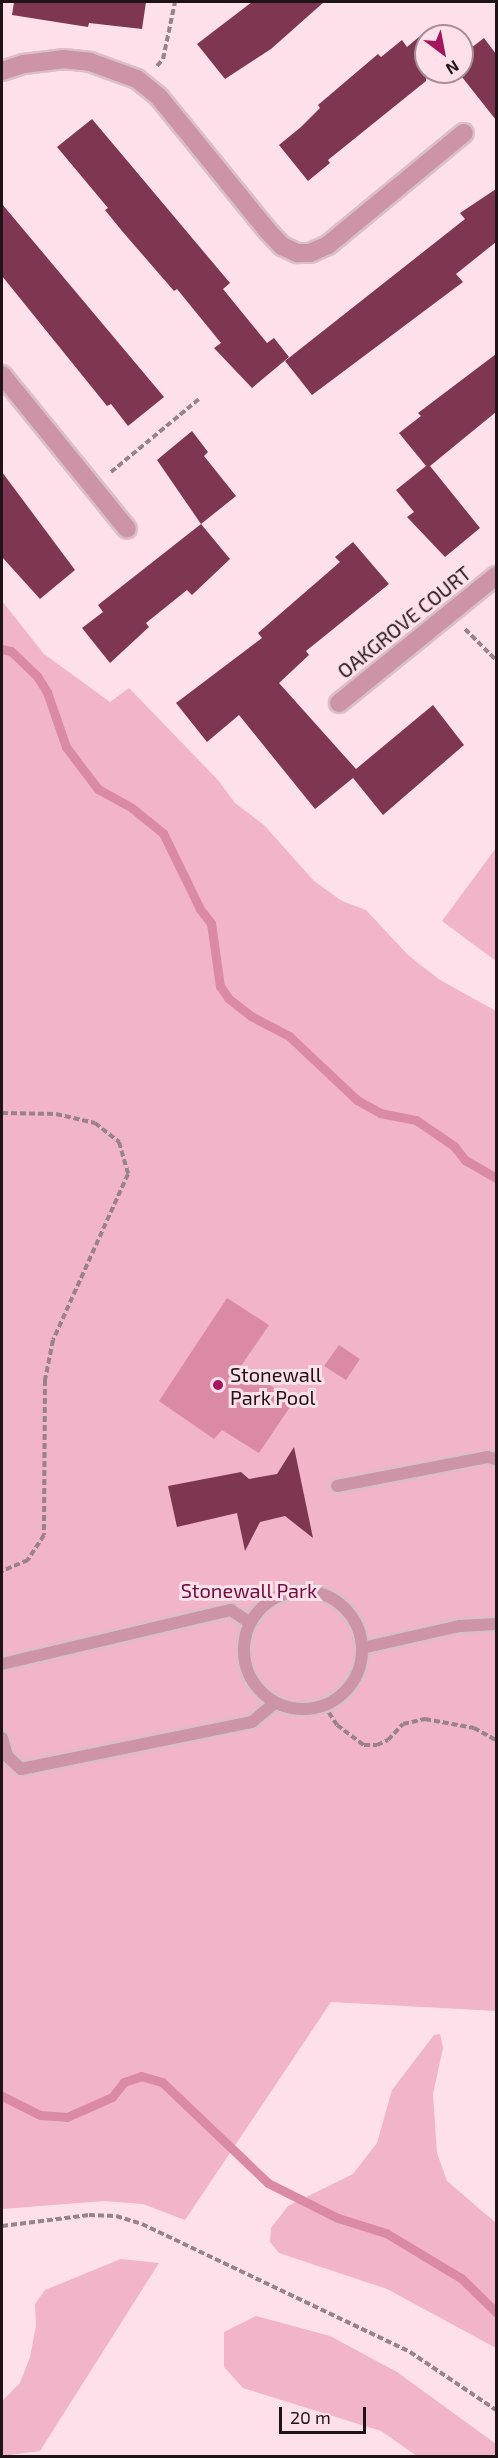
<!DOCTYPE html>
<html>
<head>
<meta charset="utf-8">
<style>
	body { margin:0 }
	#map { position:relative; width:498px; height:2458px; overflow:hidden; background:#fee0ea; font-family:"Exo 2",sans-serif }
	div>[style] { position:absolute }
	.green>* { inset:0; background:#f2b4c8 }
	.water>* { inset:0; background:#db8aa6 }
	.stream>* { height:9px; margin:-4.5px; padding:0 4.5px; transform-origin:4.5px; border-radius:4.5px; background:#db8aa6 }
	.building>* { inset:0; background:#7e3652 }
	.path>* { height:4px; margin-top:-2px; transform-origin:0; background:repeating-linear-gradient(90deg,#99838a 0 6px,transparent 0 9px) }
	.roads { filter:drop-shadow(2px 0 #dabfc8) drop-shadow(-2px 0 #dabfc8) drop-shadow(0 2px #dabfc8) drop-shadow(0 -2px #dabfc8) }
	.lane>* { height:12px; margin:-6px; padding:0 6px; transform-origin:6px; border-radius:6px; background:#cd93a6 }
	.lane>.ring { margin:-6px; padding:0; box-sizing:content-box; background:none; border:12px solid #cd93a6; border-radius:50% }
	.street>* { height:18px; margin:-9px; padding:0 9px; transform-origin:9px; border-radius:9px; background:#cd93a6 }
	.dots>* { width:16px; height:16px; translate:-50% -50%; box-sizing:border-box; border:3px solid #fee0ea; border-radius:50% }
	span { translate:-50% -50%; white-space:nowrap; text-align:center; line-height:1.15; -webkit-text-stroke:6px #fee0ea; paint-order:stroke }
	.street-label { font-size:20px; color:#201317 }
	.poi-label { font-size:20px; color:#201317 }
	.left { translate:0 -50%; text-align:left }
	.park-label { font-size:20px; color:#6f0e3e }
	.frame { position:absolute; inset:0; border:3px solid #201317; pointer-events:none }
	.north { position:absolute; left:414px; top:24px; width:60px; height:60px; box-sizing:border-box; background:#fee0ea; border:2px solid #a58e96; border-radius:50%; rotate:148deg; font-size:16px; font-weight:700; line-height:24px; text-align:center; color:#201317 }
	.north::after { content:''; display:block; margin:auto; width:21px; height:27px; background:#a3165d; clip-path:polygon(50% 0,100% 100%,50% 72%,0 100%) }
	.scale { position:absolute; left:279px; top:2407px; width:87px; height:27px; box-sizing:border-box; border:3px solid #201317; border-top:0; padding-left:8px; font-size:18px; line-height:21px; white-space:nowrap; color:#201317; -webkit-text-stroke:4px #fee0ea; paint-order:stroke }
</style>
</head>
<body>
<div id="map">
	<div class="green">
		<i style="clip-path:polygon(2px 601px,44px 654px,110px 702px,129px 688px,218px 780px,235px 803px,264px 825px,314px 881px,342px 901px,366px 910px,408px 955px,440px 980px,496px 1011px,496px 2011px,331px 2002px,185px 2220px,143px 2204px,104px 2201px,2px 2209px)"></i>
		<i style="clip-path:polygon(496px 848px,496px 961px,442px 921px)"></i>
		<i style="clip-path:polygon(440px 2034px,443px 2048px,433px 2094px,437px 2153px,447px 2181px,496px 2223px,496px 2348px,387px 2289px,279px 2253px,270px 2242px,271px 2228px,288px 2206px,353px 2174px,377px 2143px,392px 2090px,434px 2035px)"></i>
		<i style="clip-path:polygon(121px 2259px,159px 2263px,40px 2451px,2px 2456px,2px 2401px,20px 2383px,30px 2357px,36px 2326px,35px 2304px,45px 2290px)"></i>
		<i style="clip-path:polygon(256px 2316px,330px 2336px,397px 2372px,496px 2444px,496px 2456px,417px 2456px,381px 2431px,243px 2388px,224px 2367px,224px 2332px)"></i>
	</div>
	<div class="water">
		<i style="clip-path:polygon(227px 1298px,269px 1325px,241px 1366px,294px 1401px,259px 1453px,222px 1430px,214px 1439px,159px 1401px)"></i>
		<i style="clip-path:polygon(339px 1345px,360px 1359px,346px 1380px,324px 1366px)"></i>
	</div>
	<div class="stream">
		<i style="left:2px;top:649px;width:9px;rotate:13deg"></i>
		<i style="left:11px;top:651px;width:36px;rotate:44deg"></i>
		<i style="left:37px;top:676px;width:19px;rotate:58deg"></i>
		<i style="left:47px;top:692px;width:58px;rotate:70.9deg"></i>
		<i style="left:66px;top:747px;width:53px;rotate:52.7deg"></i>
		<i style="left:98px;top:789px;width:39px;rotate:29deg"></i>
		<i style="left:132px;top:808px;width:40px;rotate:39deg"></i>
		<i style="left:163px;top:833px;width:85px;rotate:64deg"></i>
		<i style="left:200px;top:909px;width:18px;rotate:52deg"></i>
		<i style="left:211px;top:923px;width:64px;rotate:81.9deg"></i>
		<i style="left:220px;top:986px;width:14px;rotate:56deg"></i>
		<i style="left:228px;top:998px;width:29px;rotate:38deg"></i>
		<i style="left:251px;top:1016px;width:43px;rotate:27.8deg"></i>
		<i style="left:289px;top:1036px;width:93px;rotate:43.3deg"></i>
		<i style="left:357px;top:1100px;width:26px;rotate:29deg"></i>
		<i style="left:380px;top:1113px;width:37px;rotate:11deg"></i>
		<i style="left:416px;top:1120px;width:46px;rotate:34.4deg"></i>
		<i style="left:454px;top:1146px;width:18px;rotate:52deg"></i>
		<i style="left:465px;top:1160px;width:36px;rotate:30deg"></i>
		<i style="left:2px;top:2096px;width:42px;rotate:26.6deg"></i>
		<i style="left:40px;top:2115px;width:27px;rotate:4deg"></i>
		<i style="left:67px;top:2117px;width:49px;rotate:-24deg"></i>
		<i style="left:112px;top:2097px;width:19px;rotate:-51deg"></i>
		<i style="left:124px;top:2082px;width:18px;rotate:-19deg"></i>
		<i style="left:141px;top:2076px;width:22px;rotate:16deg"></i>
		<i style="left:162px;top:2082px;width:146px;rotate:43.6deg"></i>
		<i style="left:268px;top:2183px;width:78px;rotate:26.6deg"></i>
		<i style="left:338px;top:2218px;width:50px;rotate:17.4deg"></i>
		<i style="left:386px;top:2233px;width:87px;rotate:31deg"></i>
		<i style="left:461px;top:2278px;width:49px;rotate:44.2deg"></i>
	</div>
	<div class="building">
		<i style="clip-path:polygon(14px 2px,146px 2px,142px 29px,89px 23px,88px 27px,12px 15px)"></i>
		<i style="clip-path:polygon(252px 2px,324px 2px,271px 49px,225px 79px,197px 44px)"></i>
		<i style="clip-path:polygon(426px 31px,426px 81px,328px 160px,330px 163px,308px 181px,279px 145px,301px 127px,320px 108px,318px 105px,378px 54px,381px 57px,402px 40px,407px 47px)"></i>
		<i style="clip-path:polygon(484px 38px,496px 54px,496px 120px,458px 72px,462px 72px,462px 55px)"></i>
		<i style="clip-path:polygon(92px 119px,230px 283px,223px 289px,267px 343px,274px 338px,289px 357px,252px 388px,214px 348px,221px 343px,177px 289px,174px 291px,122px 231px,105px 210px,108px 208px,57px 147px)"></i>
		<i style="clip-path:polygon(496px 189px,496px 242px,456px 274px,463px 282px,312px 395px,285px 361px,465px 219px,460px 213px)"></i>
		<i style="clip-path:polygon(2px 204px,164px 397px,128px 426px,111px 404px,107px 406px,2px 276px)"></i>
		<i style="clip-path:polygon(496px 354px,496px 412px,430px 466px,480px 528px,445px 557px,407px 517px,414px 512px,396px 490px,426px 466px,399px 433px,421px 416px,418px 413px)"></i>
		<i style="clip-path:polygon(192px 431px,208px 452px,204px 456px,236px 496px,201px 524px,157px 460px)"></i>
		<i style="clip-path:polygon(2px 472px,75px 570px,40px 599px,2px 557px)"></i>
		<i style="clip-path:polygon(201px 524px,230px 559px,192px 595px,187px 590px,146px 623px,149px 627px,110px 663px,82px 628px,103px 612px,98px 605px)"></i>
		<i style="clip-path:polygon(353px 542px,389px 584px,306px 651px,309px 655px,279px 683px,356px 769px,433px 705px,464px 745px,383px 815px,353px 778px,315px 809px,239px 715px,207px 742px,176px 703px,262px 638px,258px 633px,340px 562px,335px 557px)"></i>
		<i style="clip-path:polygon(294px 1447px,313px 1538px,285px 1516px,260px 1522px,245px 1551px,237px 1513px,177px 1527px,168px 1486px,241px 1472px,249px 1479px,277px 1474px)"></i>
	</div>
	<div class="path">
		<i style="left:157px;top:66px;width:9px;rotate:-49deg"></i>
		<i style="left:163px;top:59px;width:58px;rotate:-78.1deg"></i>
		<i style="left:111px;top:472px;width:114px;rotate:-39.7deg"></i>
		<i style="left:465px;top:629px;width:44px;rotate:45deg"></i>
		<i style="left:2px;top:1113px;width:54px;rotate:1.1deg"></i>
		<i style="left:56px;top:1114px;width:40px;rotate:13deg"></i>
		<i style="left:95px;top:1123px;width:31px;rotate:38deg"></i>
		<i style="left:119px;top:1142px;width:33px;rotate:74deg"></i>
		<i style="left:128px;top:1174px;width:182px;rotate:114.3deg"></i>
		<i style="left:53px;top:1340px;width:41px;rotate:101.3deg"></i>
		<i style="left:45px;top:1380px;width:155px;rotate:90.4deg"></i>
		<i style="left:44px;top:1535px;width:30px;rotate:123deg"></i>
		<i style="left:28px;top:1560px;width:28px;rotate:157deg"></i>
		<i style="left:324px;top:1705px;width:24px;rotate:57deg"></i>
		<i style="left:337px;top:1725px;width:34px;rotate:37deg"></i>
		<i style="left:364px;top:1745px;width:13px"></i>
		<i style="left:377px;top:1745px;width:12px;rotate:-24deg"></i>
		<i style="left:388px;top:1740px;width:22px;rotate:-47deg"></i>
		<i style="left:403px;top:1724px;width:23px;rotate:-13deg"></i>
		<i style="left:425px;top:1719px;width:50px;rotate:10.4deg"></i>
		<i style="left:474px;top:1728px;width:25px;rotate:29deg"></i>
		<i style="left:2px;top:2226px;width:88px;rotate:-7.2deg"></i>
		<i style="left:89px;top:2215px;width:27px;rotate:2deg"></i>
		<i style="left:116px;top:2216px;width:27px;rotate:17deg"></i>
		<i style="left:142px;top:2224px;width:297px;rotate:25.5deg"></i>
		<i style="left:410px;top:2352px;width:104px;rotate:34deg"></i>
	</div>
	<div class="roads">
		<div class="lane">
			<i style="left:337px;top:1486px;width:153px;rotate:-10.9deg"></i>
			<i style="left:487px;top:1457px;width:9px;rotate:13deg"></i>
			<i class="ring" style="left:244px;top:1591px;width:106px;height:106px"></i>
			<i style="left:362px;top:1648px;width:100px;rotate:-12.7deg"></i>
			<i style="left:460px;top:1626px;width:36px;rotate:-3deg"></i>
			<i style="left:2px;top:1664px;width:235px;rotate:-13.3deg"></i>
			<i style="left:231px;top:1610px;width:23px;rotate:34deg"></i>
			<i style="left:2px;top:1738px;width:19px;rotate:74deg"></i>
			<i style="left:7px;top:1756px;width:19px;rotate:43deg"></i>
			<i style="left:21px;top:1769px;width:236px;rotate:-11.5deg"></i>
			<i style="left:252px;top:1722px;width:30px;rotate:-40deg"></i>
		</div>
		<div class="street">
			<i style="left:2px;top:71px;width:23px;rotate:-18deg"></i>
			<i style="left:24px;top:64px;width:39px;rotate:-7deg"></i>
			<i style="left:63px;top:59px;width:27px;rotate:6deg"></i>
			<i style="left:90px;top:62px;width:50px;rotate:19.9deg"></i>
			<i style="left:137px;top:79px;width:28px;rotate:39deg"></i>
			<i style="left:159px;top:97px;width:171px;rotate:50.9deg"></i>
			<i style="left:267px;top:230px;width:22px;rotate:47deg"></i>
			<i style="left:282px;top:246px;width:17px;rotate:25deg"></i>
			<i style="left:297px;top:253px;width:13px"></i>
			<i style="left:310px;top:253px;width:20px;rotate:-24deg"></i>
			<i style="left:328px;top:245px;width:176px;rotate:-39.5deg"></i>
			<i style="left:2px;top:375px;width:198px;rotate:50.9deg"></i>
			<i style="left:339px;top:703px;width:202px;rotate:-39deg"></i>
		</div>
	</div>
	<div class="dots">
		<i style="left:218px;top:1385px;background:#a3165d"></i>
	</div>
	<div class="street-label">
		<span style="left:404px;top:622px;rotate:-39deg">OAKGROVE COURT</span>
	</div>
	<div class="poi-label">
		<span class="left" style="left:230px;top:1386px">Stonewall<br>Park Pool</span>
	</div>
	<div class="park-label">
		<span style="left:249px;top:1590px">Stonewall Park</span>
	</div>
	<div class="frame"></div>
	<div class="north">N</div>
	<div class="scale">20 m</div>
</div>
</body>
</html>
